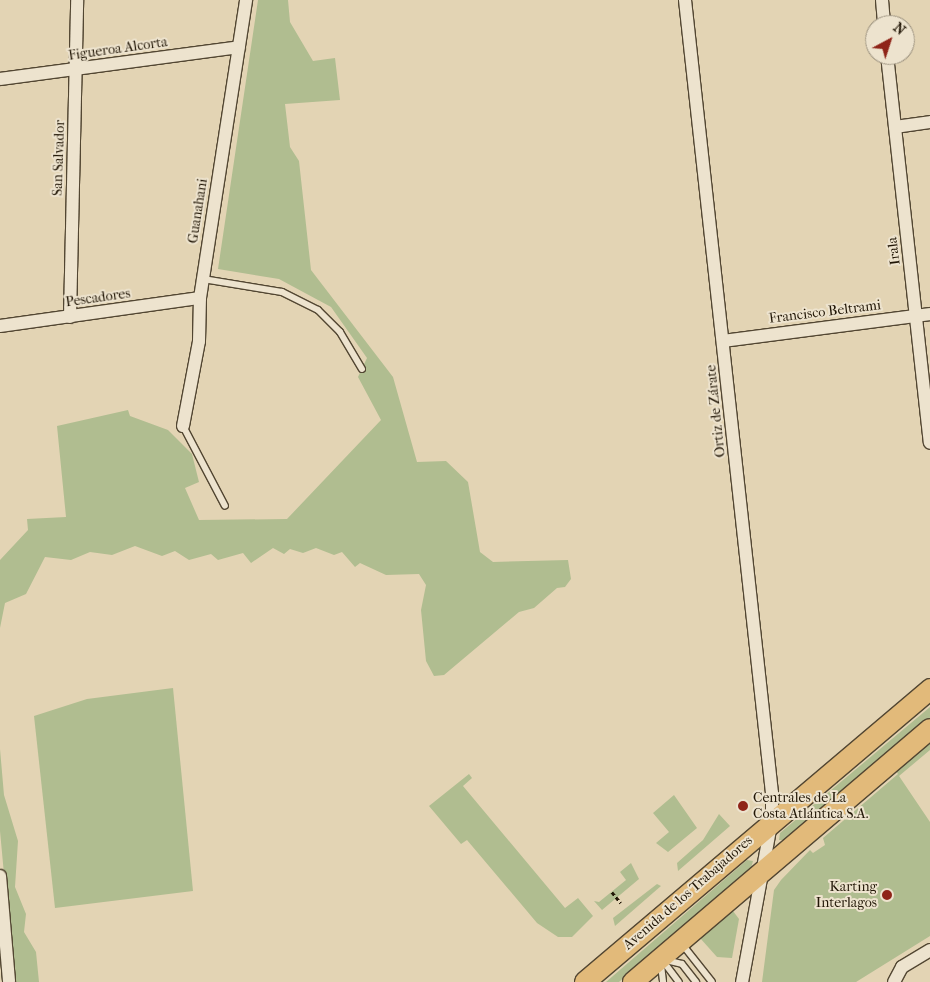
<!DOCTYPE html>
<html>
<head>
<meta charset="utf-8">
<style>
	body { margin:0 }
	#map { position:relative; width:930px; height:982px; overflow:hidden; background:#e3d4b4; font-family:"IM FELL French Canon",serif }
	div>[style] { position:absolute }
	.green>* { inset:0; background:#b0bd90 }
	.path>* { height:2.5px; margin-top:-1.25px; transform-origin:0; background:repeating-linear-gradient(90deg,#211606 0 4px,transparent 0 6.5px) }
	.roads { filter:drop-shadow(1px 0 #524632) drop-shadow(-1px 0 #524632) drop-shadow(0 1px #524632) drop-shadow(0 -1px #524632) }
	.service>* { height:6px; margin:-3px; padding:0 3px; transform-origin:3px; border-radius:3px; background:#ede3ce }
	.minor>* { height:12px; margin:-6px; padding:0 6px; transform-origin:6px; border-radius:6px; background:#ede3ce }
	.primary>* { height:20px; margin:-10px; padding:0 10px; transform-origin:10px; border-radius:10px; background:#e2ba7a }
	.dots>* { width:14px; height:14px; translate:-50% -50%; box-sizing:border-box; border:2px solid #ede3ce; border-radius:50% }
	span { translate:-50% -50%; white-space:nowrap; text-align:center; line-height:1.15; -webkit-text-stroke:4px #ede3ce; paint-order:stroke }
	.street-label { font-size:14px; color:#211606 }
	.poi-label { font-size:14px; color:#211606 }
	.left { translate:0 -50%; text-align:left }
	.right { translate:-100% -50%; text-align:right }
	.north { position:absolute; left:865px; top:15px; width:50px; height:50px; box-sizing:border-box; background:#ede3ce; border:1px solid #9b917e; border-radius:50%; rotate:40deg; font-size:14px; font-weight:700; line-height:20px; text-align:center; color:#211606 }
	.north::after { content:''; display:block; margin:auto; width:18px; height:22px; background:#8f2418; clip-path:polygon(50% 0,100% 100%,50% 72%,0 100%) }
</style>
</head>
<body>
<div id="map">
	<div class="green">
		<i style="clip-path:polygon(258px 0,288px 0,290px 22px,313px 61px,335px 58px,340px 100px,285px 104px,290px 147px,299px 161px,311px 270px,393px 377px,417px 462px,446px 461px,468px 482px,480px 552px,493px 562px,568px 560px,571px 579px,565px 587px,557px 588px,534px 608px,519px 612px,444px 675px,434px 676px,426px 661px,421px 610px,426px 585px,419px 574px,386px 575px,360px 563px,355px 567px,342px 552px,334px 555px,316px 548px,303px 553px,290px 549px,284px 554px,273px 548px,251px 563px,243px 553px,218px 560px,211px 554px,189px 560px,175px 551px,162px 556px,135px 546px,112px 555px,90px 552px,71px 560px,45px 557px,26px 594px,5px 603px,0 628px,0 560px,28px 530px,27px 519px,66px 517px,57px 426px,128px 410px,130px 416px,168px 430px,192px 454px,199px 482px,185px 488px,199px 520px,287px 519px,381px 420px,358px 377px,367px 358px,331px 307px,279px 279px,218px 269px)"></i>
		<i style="clip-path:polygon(173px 688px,193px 891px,55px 908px,34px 716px,87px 699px)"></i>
		<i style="clip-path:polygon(930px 707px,930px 718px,784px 840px,779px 840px,780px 833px)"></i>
		<i style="clip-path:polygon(930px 739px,930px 750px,899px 776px,930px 822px,930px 936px,856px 982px,762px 982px,774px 890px,781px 880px,810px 850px,813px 853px,825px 845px,823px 838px,898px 774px,896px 771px)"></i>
		<i style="clip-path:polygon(0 749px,4px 795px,18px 841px,15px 887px,26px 914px,24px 932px,36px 952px,39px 982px,14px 982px,0 831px)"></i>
		<i style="clip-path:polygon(469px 774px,472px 778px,463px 786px,565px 908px,578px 898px,593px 916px,572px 937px,558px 937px,537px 923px,467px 840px,461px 844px,429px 806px)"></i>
		<i style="clip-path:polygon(674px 795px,697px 828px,668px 852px,656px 843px,669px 832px,653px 813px)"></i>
		<i style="clip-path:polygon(719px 814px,730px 826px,678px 871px,677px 863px,703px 840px)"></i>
		<i style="clip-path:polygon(747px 860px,753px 861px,751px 868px,619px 982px,606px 982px)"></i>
		<i style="clip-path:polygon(631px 863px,639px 879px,602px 910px,594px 901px,599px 902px,626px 880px,620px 872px)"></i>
		<i style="clip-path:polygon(657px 884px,661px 886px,615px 926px,613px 918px)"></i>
		<i style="clip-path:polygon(733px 911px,739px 919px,732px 958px,717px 957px,700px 938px)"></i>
	</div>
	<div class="path">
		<i style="left:612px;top:892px;width:14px;rotate:51deg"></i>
	</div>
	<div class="roads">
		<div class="service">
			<i style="left:203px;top:279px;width:80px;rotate:9.3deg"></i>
			<i style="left:282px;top:292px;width:40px;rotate:26.6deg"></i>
			<i style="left:318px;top:310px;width:31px;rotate:45deg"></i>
			<i style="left:340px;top:332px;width:43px;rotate:59.3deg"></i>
			<i style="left:183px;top:426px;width:90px;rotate:62.3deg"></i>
			<i style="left:682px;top:944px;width:48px;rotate:51.7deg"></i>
			<i style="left:666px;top:960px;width:16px;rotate:14deg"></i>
			<i style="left:682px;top:964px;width:23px;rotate:52deg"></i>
			<i style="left:663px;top:961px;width:26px;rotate:53deg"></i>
			<i style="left:661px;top:965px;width:17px;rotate:83deg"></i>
		</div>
		<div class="minor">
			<i style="left:685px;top:0;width:798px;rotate:83.74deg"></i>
			<i style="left:772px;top:793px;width:26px;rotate:90deg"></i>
			<i style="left:772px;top:819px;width:166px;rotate:100.4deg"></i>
			<i style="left:882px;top:0;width:25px;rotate:85deg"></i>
			<i style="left:887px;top:55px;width:390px;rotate:83.7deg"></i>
			<i style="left:0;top:79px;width:241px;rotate:-7.6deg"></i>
			<i style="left:895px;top:127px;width:35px;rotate:-8deg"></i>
			<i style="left:70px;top:317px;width:317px;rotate:-88.7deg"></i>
			<i style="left:0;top:326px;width:202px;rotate:-8deg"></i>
			<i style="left:723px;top:341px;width:209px;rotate:-7.4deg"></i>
			<i style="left:183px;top:426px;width:86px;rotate:-79.3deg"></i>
			<i style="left:199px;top:341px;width:43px;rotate:-88.7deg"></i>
			<i style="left:200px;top:298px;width:302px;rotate:-81.2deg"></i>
			<i style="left:0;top:876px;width:106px;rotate:85.1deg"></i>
			<i style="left:894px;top:982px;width:17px;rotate:-62deg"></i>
			<i style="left:902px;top:967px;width:33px;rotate:-31deg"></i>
		</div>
		<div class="primary">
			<i style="left:585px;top:982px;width:453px;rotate:-40.3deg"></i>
			<i style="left:633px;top:982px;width:390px;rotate:-40.4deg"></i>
		</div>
	</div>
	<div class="dots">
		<i style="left:743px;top:806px;background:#8f2418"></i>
		<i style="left:887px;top:895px;background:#8f2418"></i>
	</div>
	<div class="street-label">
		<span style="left:118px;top:49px;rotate:-8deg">Figueroa Alcorta</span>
		<span style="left:59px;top:158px;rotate:-88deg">San Salvador</span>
		<span style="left:198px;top:211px;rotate:-81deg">Guanahani</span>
		<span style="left:894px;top:251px;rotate:-97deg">Irala</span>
		<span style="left:98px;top:298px;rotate:-8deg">Pescadores</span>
		<span style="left:825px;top:312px;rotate:-7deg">Francisco Beltrami</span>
		<span style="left:716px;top:411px;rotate:-96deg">Ortiz de Zárate</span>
		<span style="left:688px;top:893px;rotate:-41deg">Avenida de los Trabajadores</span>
	</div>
	<div class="poi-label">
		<span class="left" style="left:753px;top:806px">Centrales de La<br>Costa Atlántica S.A.</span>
		<span class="right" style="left:877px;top:895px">Karting<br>Interlagos</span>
	</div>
	<div class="north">N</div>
</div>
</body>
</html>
